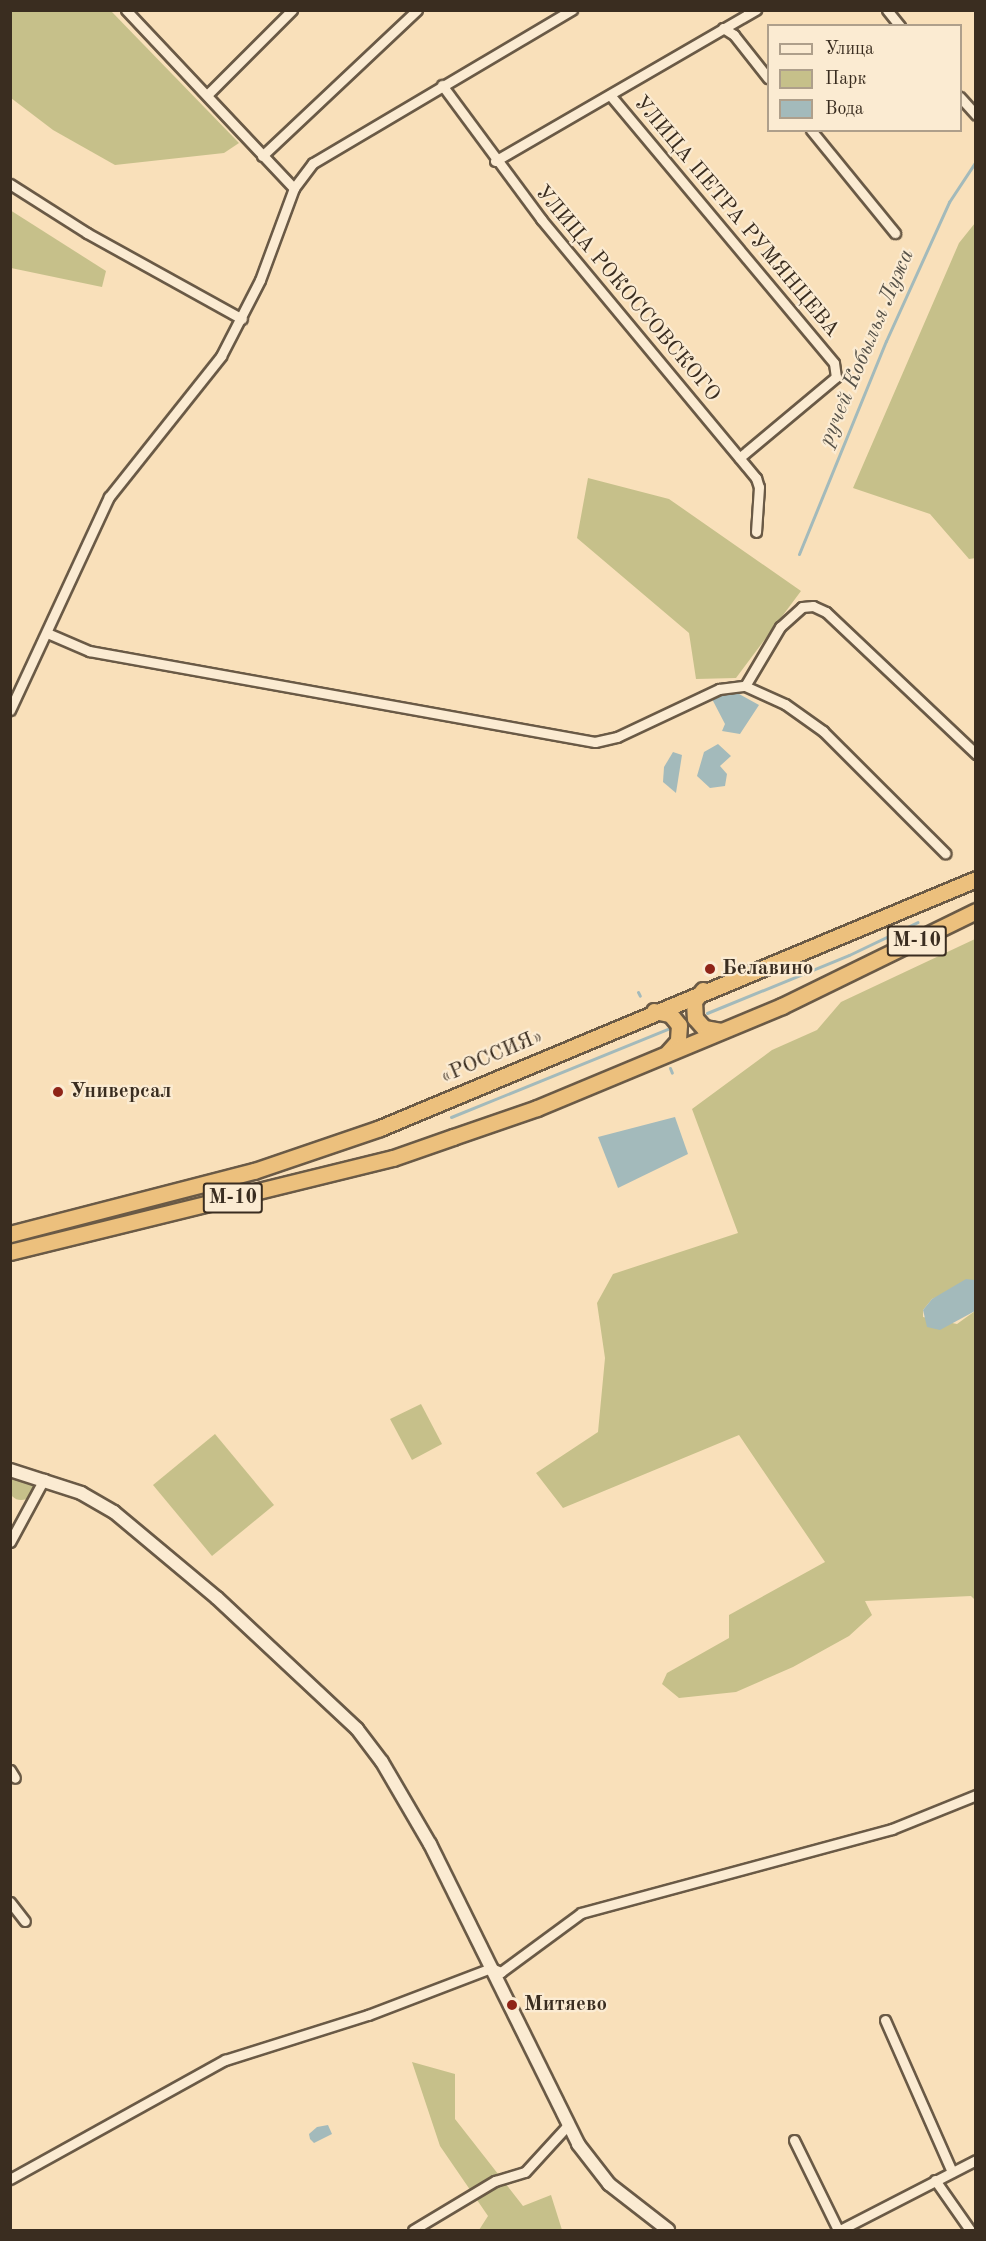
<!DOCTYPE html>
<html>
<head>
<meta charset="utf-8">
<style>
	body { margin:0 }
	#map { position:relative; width:986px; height:2241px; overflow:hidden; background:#f9e0ba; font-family:"Old Standard TT",serif }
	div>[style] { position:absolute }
	.green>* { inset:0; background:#c6c08a }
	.round { border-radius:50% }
	.water>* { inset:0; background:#a3babb }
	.stream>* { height:3px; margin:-1.5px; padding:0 1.5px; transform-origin:1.5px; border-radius:1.5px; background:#a3babb }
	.roads { filter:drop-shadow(2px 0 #6a5a46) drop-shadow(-2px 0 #6a5a46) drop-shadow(0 2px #6a5a46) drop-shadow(0 -2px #6a5a46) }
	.minor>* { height:9px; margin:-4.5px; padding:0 4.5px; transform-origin:4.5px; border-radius:4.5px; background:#fbebd2 }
	.tertiary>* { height:12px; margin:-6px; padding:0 6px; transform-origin:6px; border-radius:6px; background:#fbebd2 }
	.trunk>* { height:15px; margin:-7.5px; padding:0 7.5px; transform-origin:7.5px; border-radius:7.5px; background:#ecc07d }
	.dots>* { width:16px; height:16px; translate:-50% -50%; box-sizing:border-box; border:3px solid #fbebd2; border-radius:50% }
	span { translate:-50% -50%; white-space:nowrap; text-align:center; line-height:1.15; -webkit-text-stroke:4.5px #fbebd2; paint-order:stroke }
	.shield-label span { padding:2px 4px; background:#fbebd2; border:2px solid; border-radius:4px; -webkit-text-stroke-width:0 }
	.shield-label { font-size:20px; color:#3a2d20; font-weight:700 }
	.street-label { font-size:21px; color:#3a2d20 }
	.poi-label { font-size:21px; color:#3a2d20; font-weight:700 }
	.left { translate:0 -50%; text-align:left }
	.water-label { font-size:22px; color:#545047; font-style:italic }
	.frame { position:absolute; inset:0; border:12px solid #3a2d20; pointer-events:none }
	.legend { position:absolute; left:767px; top:24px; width:195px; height:108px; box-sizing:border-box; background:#fbebd2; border:2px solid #ae9f8b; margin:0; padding:8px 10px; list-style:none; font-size:18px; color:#3a2d20 }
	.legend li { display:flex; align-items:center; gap:12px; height:30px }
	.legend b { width:30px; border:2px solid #ae9f8b }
</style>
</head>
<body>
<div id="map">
	<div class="green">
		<i style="clip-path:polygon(10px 11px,111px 11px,239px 143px,224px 153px,115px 165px,53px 130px,11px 98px)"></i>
		<i style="clip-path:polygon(10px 210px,106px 271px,102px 287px,11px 268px)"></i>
		<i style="clip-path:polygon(975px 223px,976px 558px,969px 559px,930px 514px,853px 488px,959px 243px)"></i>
		<i style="clip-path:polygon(588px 478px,669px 499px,801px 591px,736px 678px,696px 679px,689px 633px,577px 538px)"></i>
		<i style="clip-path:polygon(975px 939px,975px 1280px,932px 1299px,923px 1310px,923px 1317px,957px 1324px,975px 1311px,975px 1600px,971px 1596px,865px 1601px,872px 1615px,849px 1636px,793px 1667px,736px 1692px,679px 1698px,662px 1684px,667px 1673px,729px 1638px,729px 1615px,825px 1562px,739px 1435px,563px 1508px,536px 1473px,598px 1432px,605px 1358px,597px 1303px,613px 1274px,738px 1233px,692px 1109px,772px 1050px,817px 1030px,841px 1002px)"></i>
		<i style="clip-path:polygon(421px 1404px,442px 1444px,412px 1460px,390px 1419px)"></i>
		<i style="clip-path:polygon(215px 1434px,274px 1505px,212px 1556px,153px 1485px)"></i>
		<i class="round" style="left:9px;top:1476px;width:24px;height:24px"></i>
		<i style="clip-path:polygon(412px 2062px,455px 2074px,455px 2119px,523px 2206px,551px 2195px,562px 2230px,479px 2230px,488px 2216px,440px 2146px)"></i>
	</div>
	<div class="water">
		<i style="clip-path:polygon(730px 689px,759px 705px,740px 734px,722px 731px,725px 724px,712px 699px)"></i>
		<i style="clip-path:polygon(718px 744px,731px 756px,720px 766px,727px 774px,725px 786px,710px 788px,697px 776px,704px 752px)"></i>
		<i style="clip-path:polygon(673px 752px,682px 755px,676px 793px,663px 782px,664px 767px)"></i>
		<i style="clip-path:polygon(675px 1117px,688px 1154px,618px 1188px,598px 1137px)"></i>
		<i style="clip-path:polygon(966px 1279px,975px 1280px,975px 1311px,940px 1330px,927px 1327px,923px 1310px,932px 1299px)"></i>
		<i style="clip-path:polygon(328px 2125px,332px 2134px,314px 2143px,310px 2139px,309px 2134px,317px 2127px)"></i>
	</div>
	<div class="stream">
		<i style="left:799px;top:554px;width:230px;rotate:-67.8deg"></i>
		<i style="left:886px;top:341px;width:153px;rotate:-65.6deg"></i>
		<i style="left:949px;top:202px;width:49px;rotate:-56.6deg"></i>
		<i style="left:638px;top:992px;width:4px;rotate:63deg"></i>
		<i style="left:707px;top:1013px;width:153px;rotate:-22.2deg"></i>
		<i style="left:849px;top:955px;width:76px;rotate:-25.6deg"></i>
		<i style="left:670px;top:1068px;width:5px;rotate:68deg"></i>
		<i style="left:451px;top:1117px;width:234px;rotate:-22.1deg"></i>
	</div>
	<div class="roads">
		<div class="minor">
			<i style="left:126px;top:10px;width:245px;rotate:46.7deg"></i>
			<i style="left:887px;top:10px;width:21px;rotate:51deg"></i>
			<i style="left:723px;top:28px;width:13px;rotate:32deg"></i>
			<i style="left:734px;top:35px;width:55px;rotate:51.7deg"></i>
			<i style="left:442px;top:85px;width:167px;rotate:53.5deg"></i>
			<i style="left:541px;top:219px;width:337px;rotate:50.3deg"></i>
			<i style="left:756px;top:478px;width:9px;rotate:72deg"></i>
			<i style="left:759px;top:487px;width:45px;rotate:93.8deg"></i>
			<i style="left:208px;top:94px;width:119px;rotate:-45deg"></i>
			<i style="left:610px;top:95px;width:349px;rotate:50.1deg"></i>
			<i style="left:834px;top:363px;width:14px;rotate:82deg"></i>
			<i style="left:836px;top:377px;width:126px;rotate:140.1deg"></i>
			<i style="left:960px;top:97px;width:24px;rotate:48deg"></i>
			<i style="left:811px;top:130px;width:133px;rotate:50.8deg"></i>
			<i style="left:262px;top:156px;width:213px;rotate:-43.3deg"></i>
			<i style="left:495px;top:161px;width:302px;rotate:-30.1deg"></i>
			<i style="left:10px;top:184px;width:91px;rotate:32.5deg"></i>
			<i style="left:87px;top:233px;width:177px;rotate:29deg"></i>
			<i style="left:47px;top:633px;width:46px;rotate:23.2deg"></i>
			<i style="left:89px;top:651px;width:514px;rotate:10.2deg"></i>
			<i style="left:595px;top:742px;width:23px;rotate:-13deg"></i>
			<i style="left:617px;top:737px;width:113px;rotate:-25.2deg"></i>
			<i style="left:719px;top:689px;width:26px;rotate:-7deg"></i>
			<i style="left:745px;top:686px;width:44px;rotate:24.2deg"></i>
			<i style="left:785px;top:704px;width:47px;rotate:35.4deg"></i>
			<i style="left:823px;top:731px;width:173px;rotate:45deg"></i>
			<i style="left:745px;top:686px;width:69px;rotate:-59.3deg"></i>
			<i style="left:780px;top:627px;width:30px;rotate:-42deg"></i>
			<i style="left:802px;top:607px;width:11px;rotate:-5deg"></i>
			<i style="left:813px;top:606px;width:14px;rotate:25deg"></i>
			<i style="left:826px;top:612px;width:207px;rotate:43.4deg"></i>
			<i style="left:10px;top:710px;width:235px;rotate:-65.1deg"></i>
			<i style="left:109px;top:497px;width:180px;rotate:-51.5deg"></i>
			<i style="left:221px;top:356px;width:85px;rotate:-62.8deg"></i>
			<i style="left:260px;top:280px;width:98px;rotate:-69.7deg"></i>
			<i style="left:294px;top:188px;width:31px;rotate:-53deg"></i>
			<i style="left:313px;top:163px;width:301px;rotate:-30.6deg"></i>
			<i style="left:10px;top:1542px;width:72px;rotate:-61.6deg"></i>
			<i style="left:10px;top:1770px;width:9px;rotate:58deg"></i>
			<i style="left:10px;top:1902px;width:24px;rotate:52deg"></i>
			<i style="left:885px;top:2020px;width:166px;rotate:66.2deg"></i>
			<i style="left:794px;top:2140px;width:100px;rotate:63.9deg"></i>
			<i style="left:10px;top:2179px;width:246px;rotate:-29deg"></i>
			<i style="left:225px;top:2060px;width:150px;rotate:-17.5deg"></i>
			<i style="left:368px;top:2015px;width:132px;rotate:-20.9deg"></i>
			<i style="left:491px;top:1968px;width:11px;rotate:22deg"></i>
			<i style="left:501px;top:1972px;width:99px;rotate:-36.4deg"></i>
			<i style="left:581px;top:1913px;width:322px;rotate:-15.1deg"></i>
			<i style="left:892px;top:1829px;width:91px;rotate:-22deg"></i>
			<i style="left:935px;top:2180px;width:61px;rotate:55deg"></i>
			<i style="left:413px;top:2230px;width:96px;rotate:-30.9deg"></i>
			<i style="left:495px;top:2181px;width:31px;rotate:-17deg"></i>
			<i style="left:525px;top:2172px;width:64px;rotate:-47.5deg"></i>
			<i style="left:840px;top:2230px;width:153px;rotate:-27.2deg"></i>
		</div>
		<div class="tertiary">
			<i style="left:10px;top:1470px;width:75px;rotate:17.9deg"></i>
			<i style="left:81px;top:1493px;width:38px;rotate:30deg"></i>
			<i style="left:114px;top:1512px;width:134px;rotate:39.9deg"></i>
			<i style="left:217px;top:1598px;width:192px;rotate:43.1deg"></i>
			<i style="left:357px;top:1729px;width:41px;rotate:52.9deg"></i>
			<i style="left:382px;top:1762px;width:95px;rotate:59.7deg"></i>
			<i style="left:430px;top:1844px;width:335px;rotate:63.7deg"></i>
			<i style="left:578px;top:2144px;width:51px;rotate:52.2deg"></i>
			<i style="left:609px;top:2184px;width:75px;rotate:37.9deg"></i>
		</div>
		<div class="trunk">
			<i style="left:703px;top:990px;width:14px;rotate:129deg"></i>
			<i style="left:694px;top:1001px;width:17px;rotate:87deg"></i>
			<i style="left:695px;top:1018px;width:13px;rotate:48deg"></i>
			<i style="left:704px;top:1028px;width:17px;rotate:10deg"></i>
			<i style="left:654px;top:1011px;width:16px;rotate:11deg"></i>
			<i style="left:670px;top:1014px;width:14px;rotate:51deg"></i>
			<i style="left:679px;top:1025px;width:16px;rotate:94deg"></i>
			<i style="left:678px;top:1041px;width:15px;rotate:132deg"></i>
			<i style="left:10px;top:1234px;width:252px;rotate:-14.5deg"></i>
			<i style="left:254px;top:1171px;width:133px;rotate:-18.8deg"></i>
			<i style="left:380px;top:1128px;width:646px;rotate:-22.67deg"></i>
			<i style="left:10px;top:1252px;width:394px;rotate:-13.8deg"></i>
			<i style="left:393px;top:1158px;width:64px;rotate:-19.3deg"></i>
			<i style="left:453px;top:1137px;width:89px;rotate:-19deg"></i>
			<i style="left:537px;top:1108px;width:265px;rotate:-22.6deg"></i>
			<i style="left:782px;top:1006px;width:216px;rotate:-26.1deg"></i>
		</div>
	</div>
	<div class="dots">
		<i style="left:710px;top:969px;background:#8f2418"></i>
		<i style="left:58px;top:1092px;background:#8f2418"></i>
		<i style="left:512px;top:2005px;background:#8f2418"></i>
	</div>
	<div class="shield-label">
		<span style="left:917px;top:941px">М-10</span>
		<span style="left:233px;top:1198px">М-10</span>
	</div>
	<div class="street-label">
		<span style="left:736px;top:217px;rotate:50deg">УЛИЦА ПЕТРА РУМЯНЦЕВА</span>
		<span style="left:627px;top:294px;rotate:50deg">УЛИЦА РОКОССОВСКОГО</span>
		<span style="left:492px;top:1057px;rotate:-23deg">«РОССИЯ»</span>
	</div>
	<div class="poi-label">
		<span class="left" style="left:722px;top:969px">Белавино</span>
		<span class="left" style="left:70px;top:1092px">Универсал</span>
		<span class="left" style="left:524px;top:2005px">Митяево</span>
	</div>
	<div class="water-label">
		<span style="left:867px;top:348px;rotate:-67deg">ручей Кобылья Лужа</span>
	</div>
	<div class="frame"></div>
	<ul class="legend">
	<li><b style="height:8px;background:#fbebd2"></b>Улица</li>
	<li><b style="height:16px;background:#c6c08a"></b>Парк</li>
	<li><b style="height:16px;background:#a3babb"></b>Вода</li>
	</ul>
</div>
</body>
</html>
